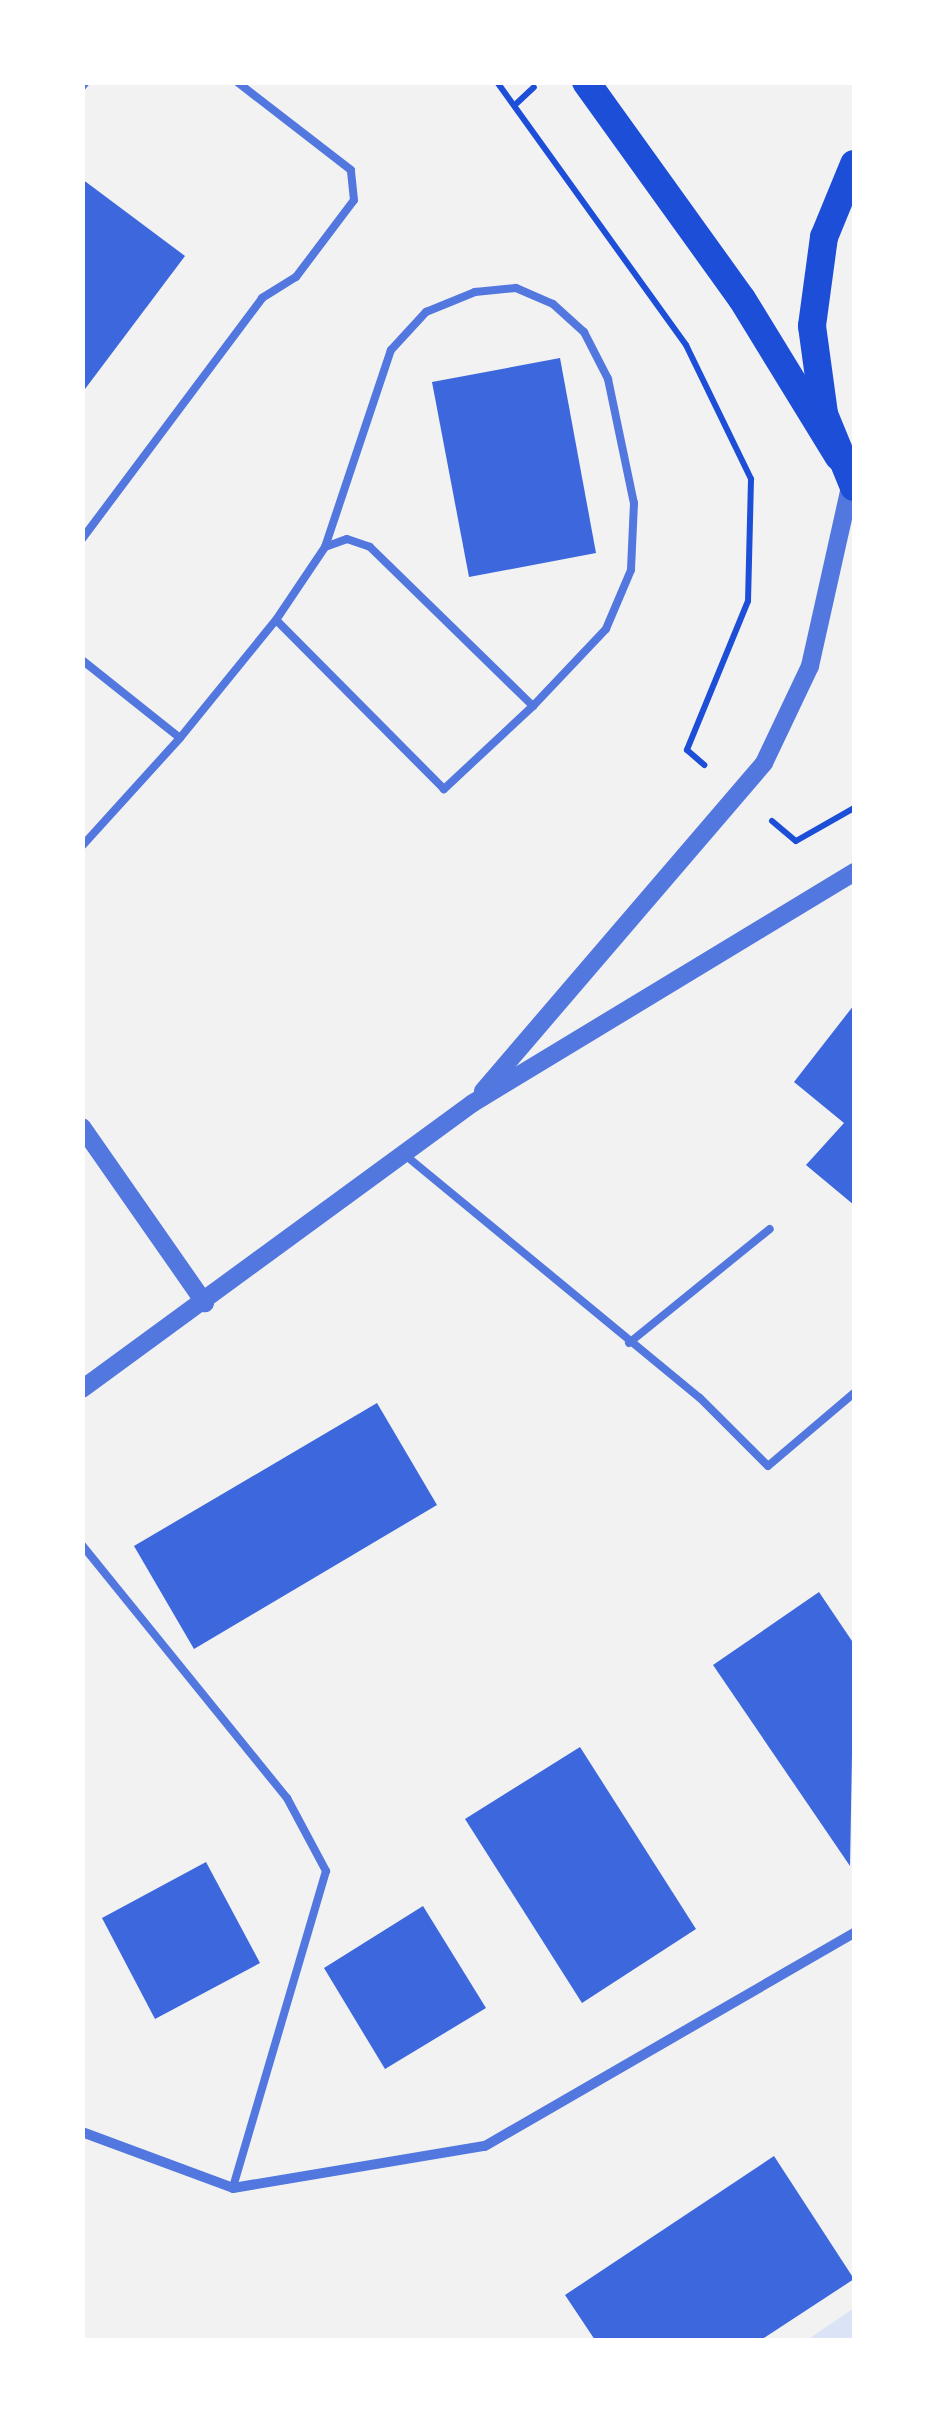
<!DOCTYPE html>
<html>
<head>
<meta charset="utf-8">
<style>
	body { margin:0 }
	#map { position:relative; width:937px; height:2423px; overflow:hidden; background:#f2f2f2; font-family:"Nunito Sans",sans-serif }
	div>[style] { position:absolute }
	.green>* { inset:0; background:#dbe4f7 }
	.building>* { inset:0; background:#3d67dc }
	.path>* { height:6px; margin:-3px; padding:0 3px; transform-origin:3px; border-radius:3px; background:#1d4ed8 }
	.service>* { height:8px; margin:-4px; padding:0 4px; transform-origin:4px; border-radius:4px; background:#5277de }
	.minor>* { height:10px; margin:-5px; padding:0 5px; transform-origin:5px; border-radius:5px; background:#5277de }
	.tertiary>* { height:18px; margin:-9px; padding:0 9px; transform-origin:9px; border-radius:9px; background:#5277de }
	.trunk>* { height:28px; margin:-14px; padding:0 14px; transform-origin:14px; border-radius:14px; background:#1d4ed8 }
	span { translate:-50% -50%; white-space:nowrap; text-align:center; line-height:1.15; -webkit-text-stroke:9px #fff; paint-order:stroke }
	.frame { position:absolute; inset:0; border:85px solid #fff; pointer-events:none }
</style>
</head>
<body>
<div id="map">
	<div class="green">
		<i style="clip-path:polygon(854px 2308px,854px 2340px,807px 2340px)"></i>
	</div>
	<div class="building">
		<i style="clip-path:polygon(82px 179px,185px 256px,82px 393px)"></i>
		<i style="clip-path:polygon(560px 358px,596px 553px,469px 577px,432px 382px)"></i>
		<i style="clip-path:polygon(854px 1005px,854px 1205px,806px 1165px,844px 1123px,794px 1082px)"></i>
		<i style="clip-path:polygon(377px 1403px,437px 1505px,194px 1649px,134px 1546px)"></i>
		<i style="clip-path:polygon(819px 1592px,854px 1644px,850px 1866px,713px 1665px)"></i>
		<i style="clip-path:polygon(580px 1747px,696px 1929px,582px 2003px,465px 1819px)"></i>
		<i style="clip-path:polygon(206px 1862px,260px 1963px,155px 2019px,102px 1918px)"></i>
		<i style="clip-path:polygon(423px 1906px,486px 2008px,385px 2069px,324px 1968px)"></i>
		<i style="clip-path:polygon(774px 2156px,854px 2279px,761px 2340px,595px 2340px,565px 2295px)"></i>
	</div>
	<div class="path">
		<i style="left:497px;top:82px;width:324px;rotate:54.3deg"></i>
		<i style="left:686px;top:345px;width:149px;rotate:64.1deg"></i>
		<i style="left:751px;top:479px;width:122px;rotate:91.4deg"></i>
		<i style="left:748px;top:601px;width:161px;rotate:112.3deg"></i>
		<i style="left:687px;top:750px;width:23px;rotate:41deg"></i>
		<i style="left:517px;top:103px;width:23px;rotate:-43deg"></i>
		<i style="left:772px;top:821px;width:31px;rotate:40deg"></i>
		<i style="left:796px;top:841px;width:67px;rotate:-29.6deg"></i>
	</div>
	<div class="service">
		<i style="left:82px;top:87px;width:6px;rotate:-51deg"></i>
		<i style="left:82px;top:539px;width:301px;rotate:-53.2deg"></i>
		<i style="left:262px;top:298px;width:40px;rotate:-32deg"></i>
		<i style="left:296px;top:277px;width:96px;rotate:-53deg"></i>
		<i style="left:354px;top:200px;width:30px;rotate:-96deg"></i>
		<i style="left:351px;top:170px;width:144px;rotate:-142.3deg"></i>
		<i style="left:325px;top:547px;width:208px;rotate:-71.5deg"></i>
		<i style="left:391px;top:350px;width:52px;rotate:-47.4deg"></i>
		<i style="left:426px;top:312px;width:53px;rotate:-22.2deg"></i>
		<i style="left:475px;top:292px;width:41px;rotate:-5.6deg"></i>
		<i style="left:516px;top:288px;width:40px;rotate:23.4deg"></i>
		<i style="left:553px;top:304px;width:42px;rotate:42.1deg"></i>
		<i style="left:584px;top:332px;width:53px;rotate:62.9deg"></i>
		<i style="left:608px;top:379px;width:127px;rotate:78.2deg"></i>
		<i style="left:634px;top:503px;width:67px;rotate:92.6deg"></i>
		<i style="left:631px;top:570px;width:64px;rotate:113deg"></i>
		<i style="left:606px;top:629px;width:106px;rotate:133.5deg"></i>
		<i style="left:82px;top:660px;width:125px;rotate:38.5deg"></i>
		<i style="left:180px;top:738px;width:146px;rotate:132.2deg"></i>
		<i style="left:180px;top:738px;width:152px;rotate:-50.9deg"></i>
		<i style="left:276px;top:620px;width:88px;rotate:-56.1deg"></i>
		<i style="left:325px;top:547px;width:23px;rotate:-20deg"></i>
		<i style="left:347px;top:539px;width:24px;rotate:19deg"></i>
		<i style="left:370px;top:547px;width:228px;rotate:44.3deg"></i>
		<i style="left:533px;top:706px;width:122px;rotate:137deg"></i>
		<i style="left:444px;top:789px;width:238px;rotate:-134.8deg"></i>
		<i style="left:405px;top:1155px;width:382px;rotate:39.5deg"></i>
		<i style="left:700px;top:1398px;width:96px;rotate:45deg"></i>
		<i style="left:768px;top:1466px;width:113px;rotate:-40.3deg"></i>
		<i style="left:629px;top:1343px;width:181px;rotate:-39deg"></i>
		<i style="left:82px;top:1545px;width:326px;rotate:51deg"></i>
		<i style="left:287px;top:1798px;width:83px;rotate:61.9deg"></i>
		<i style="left:326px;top:1871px;width:330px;rotate:106.4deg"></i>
	</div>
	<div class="minor">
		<i style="left:82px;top:2132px;width:161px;rotate:20.3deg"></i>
		<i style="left:233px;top:2188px;width:255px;rotate:-9.5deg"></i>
		<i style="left:485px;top:2146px;width:426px;rotate:-30deg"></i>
	</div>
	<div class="tertiary">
		<i style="left:483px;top:1091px;width:432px;rotate:-49.4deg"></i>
		<i style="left:764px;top:763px;width:107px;rotate:-64.6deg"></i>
		<i style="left:810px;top:666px;width:189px;rotate:-77.4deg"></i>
		<i style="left:82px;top:1127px;width:215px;rotate:55.1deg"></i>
		<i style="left:82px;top:1389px;width:484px;rotate:-36.2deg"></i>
		<i style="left:473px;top:1103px;width:446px;rotate:-31.2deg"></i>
	</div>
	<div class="trunk">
		<i style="left:586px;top:82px;width:267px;rotate:54.3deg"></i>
		<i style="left:742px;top:299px;width:185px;rotate:58.5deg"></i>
		<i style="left:854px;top:164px;width:79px;rotate:112.3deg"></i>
		<i style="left:824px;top:237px;width:90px;rotate:97.7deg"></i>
		<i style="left:812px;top:326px;width:89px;rotate:82.2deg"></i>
		<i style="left:824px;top:414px;width:79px;rotate:67.7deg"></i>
	</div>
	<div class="frame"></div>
</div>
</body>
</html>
